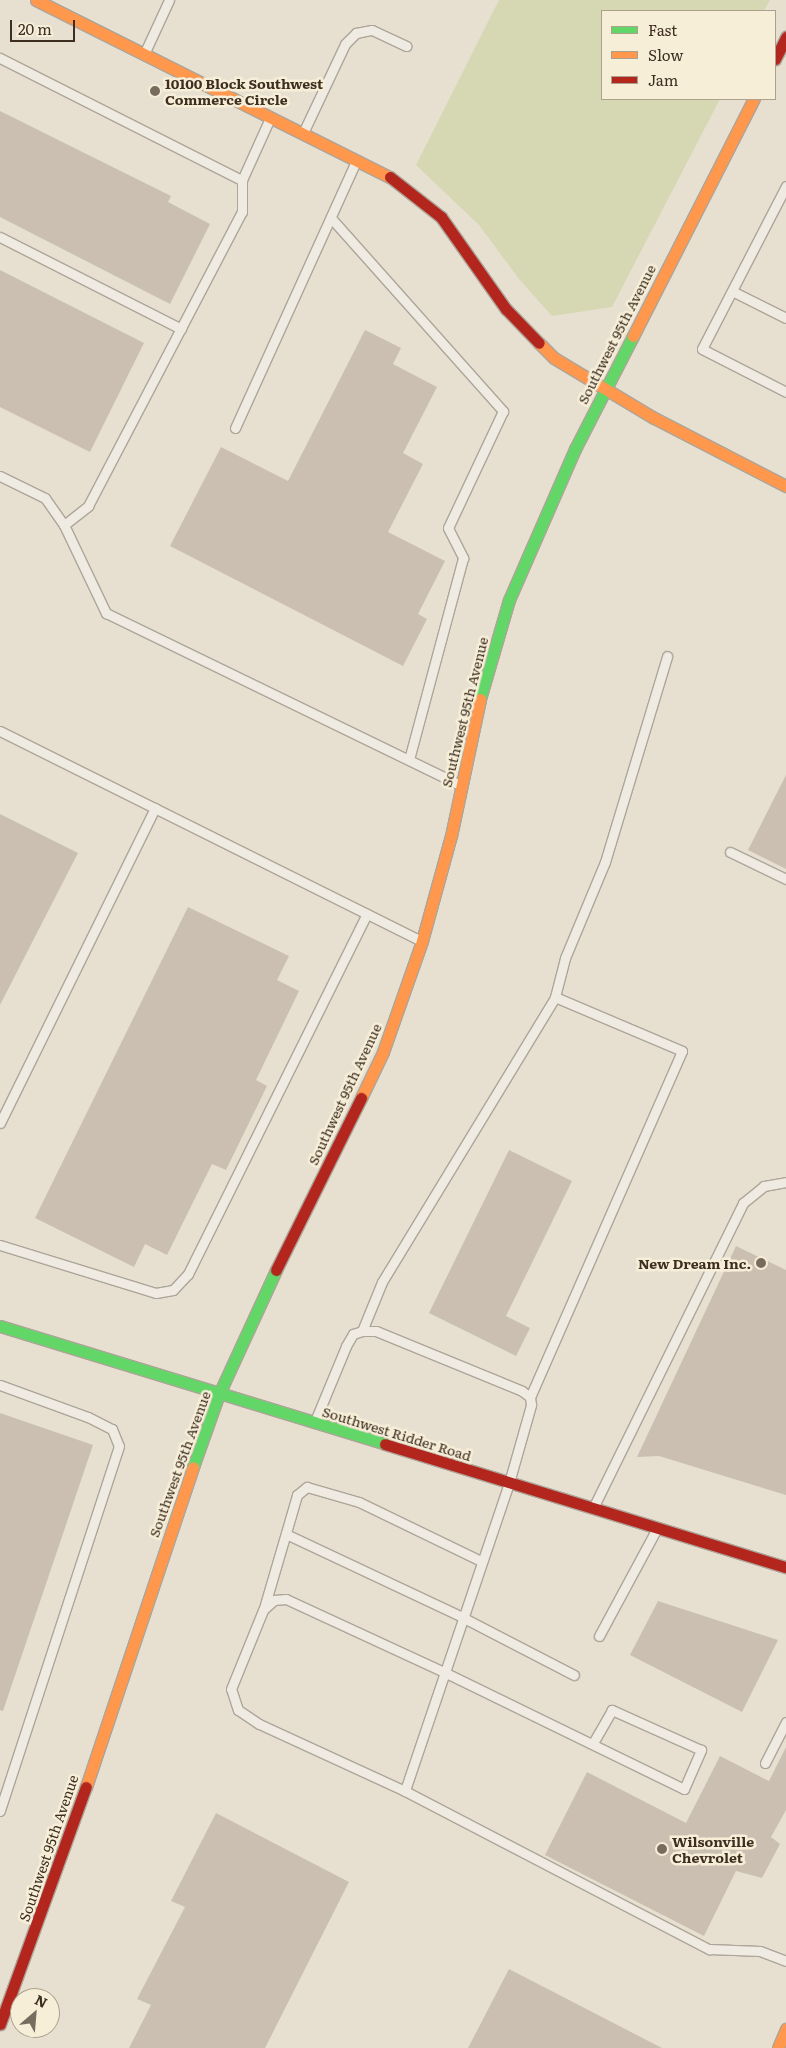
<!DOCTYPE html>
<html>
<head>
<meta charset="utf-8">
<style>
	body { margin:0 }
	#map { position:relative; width:786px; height:2048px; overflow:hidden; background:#e7e0d1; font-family:Literata,serif }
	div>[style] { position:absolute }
	.green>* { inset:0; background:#d6d7b3 }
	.building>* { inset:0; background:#cbbfb2 }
	.roads { filter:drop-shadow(1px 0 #ada599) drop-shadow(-1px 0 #ada599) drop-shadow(0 1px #ada599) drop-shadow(0 -1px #ada599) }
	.lane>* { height:9px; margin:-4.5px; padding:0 4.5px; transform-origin:4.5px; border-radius:4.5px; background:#efebe3 }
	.fast>* { height:11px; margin:-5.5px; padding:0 5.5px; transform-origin:5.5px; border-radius:5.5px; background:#63d668 }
	.slow>* { height:11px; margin:-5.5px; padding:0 5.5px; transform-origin:5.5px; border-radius:5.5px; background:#ff974d }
	.jam>* { height:11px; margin:-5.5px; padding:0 5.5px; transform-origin:5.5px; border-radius:5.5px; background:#b3261e }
	.dots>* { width:14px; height:14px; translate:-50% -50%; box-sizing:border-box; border:2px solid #f7eed8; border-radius:50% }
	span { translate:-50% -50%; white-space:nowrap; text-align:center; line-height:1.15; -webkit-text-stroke:5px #f7eed8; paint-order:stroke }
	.poi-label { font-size:14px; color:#3d2e20; font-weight:700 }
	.left { translate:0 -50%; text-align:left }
	.right { translate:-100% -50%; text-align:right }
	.street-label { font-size:14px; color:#3d2e20 }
	.legend { position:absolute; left:601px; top:10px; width:175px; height:90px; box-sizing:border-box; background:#f7eed8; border:1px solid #ada18e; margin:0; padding:6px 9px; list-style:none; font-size:15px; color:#3d2e20 }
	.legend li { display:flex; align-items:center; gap:10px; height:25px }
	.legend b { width:25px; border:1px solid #ada18e }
	.north { position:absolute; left:10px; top:1988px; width:50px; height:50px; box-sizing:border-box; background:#f7eed8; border:1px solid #ada18e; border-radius:50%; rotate:27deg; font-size:14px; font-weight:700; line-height:20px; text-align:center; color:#3d2e20 }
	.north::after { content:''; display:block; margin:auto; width:18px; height:22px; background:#786c5e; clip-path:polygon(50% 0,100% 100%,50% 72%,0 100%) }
	.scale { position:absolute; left:10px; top:20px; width:65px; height:22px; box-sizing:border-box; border:2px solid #3d2e20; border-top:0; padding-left:6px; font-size:15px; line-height:18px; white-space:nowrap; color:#3d2e20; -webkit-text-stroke:4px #f7eed8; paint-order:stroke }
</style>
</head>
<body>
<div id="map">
	<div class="green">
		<i style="clip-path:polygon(499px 0,770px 0,764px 11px,602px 11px,602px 99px,720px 99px,612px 307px,552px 316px,519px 279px,479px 225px,416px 165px)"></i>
	</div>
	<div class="building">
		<i style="clip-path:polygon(0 111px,171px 196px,168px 202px,210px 224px,170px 304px,0 217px)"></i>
		<i style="clip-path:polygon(0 270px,144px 343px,90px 452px,0 407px)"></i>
		<i style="clip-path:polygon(365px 330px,401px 348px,393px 364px,437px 387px,403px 453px,423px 464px,388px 532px,445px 561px,418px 614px,427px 619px,403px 666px,170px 546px,221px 447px,288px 481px)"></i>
		<i style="clip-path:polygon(786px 775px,786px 869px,748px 850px)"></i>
		<i style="clip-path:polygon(0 814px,78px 853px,0 1005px)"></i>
		<i style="clip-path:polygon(188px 907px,289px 956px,277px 980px,299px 991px,256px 1080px,267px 1086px,226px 1170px,212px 1164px,167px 1255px,145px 1244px,134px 1267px,35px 1218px)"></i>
		<i style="clip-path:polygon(509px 1150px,572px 1181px,506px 1316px,530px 1328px,516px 1356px,429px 1313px)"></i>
		<i style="clip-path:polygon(736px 1246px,786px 1270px,786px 1495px,659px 1456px,637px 1457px)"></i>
		<i style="clip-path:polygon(0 1413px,93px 1445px,3px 1711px,0 1710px)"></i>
		<i style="clip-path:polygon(658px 1601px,778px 1640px,742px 1712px,630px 1655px)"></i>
		<i style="clip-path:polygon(786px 1747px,786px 1810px,771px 1837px,780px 1844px,762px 1878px,736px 1871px,704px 1936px,545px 1855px,587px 1772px,686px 1823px,720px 1756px,769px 1781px)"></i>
		<i style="clip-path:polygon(216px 1813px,349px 1882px,265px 2048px,129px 2048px,151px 2005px,137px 1999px,185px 1907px,171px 1901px)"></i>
		<i style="clip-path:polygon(509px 1969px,662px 2048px,468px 2048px)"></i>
	</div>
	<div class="roads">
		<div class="lane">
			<i style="left:145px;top:52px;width:57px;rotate:-65.2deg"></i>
			<i style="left:0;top:58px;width:271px;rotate:26.8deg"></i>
			<i style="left:303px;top:133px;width:98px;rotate:-64.7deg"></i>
			<i style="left:345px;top:44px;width:16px;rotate:-45deg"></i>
			<i style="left:356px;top:33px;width:16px;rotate:-11deg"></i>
			<i style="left:372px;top:30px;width:38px;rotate:25deg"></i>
			<i style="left:786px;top:186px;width:183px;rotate:117.3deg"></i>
			<i style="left:702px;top:349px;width:94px;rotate:27.1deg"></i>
			<i style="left:331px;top:218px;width:259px;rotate:48.3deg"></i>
			<i style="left:503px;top:411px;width:129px;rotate:115.2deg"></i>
			<i style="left:448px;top:528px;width:34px;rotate:63deg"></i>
			<i style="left:463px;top:558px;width:208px;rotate:105deg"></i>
			<i style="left:0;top:237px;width:203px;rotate:26.9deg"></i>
			<i style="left:732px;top:291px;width:60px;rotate:26.6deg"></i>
			<i style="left:235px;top:428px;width:293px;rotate:-65.6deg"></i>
			<i style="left:0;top:476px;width:50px;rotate:26.1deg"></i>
			<i style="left:45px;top:498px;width:33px;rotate:55deg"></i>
			<i style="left:64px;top:525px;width:98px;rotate:64.5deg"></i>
			<i style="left:106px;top:613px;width:394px;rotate:25.9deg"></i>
			<i style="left:64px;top:525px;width:31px;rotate:-38deg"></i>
			<i style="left:88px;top:506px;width:332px;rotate:-62.4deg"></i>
			<i style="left:242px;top:212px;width:32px;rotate:-90deg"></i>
			<i style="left:242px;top:180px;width:68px;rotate:-65.7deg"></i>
			<i style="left:0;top:731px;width:468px;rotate:26.5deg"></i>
			<i style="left:730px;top:852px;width:62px;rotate:25.7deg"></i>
			<i style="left:555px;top:997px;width:40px;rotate:-75.6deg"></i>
			<i style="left:565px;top:958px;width:104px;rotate:-67.4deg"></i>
			<i style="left:605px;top:862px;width:215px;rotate:-73.2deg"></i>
			<i style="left:0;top:1123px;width:351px;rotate:-63.8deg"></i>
			<i style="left:0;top:1245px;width:163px;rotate:17.1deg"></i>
			<i style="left:156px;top:1293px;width:17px;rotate:-10deg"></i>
			<i style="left:173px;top:1290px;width:22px;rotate:-47deg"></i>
			<i style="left:188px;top:1274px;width:402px;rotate:-63.6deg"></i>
			<i style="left:362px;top:1331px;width:53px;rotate:-67.8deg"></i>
			<i style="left:382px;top:1282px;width:333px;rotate:-58.7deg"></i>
			<i style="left:555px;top:997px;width:138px;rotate:23deg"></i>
			<i style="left:682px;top:1051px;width:378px;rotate:113.7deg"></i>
			<i style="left:0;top:1385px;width:94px;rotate:20deg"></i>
			<i style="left:88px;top:1417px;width:27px;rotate:27deg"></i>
			<i style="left:112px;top:1429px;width:18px;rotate:68deg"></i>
			<i style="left:119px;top:1446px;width:384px;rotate:108.1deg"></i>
			<i style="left:315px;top:1421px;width:81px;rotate:-67.5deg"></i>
			<i style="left:346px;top:1346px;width:14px;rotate:-60deg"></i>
			<i style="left:353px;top:1334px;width:9px;rotate:-18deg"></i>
			<i style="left:362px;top:1331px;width:14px"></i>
			<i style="left:376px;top:1331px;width:158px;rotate:22.3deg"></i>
			<i style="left:522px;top:1391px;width:10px;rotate:37deg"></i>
			<i style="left:530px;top:1397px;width:8px;rotate:83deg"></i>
			<i style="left:531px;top:1405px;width:81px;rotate:105.8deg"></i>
			<i style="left:509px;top:1483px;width:325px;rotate:108.7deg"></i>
			<i style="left:405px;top:1791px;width:343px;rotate:27.5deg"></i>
			<i style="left:709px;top:1949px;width:51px;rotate:2.2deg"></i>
			<i style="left:760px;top:1951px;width:28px;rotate:21deg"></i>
			<i style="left:594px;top:1506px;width:338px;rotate:-63.8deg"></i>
			<i style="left:743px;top:1203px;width:27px;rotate:-39deg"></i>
			<i style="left:764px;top:1186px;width:22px;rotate:-10deg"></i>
			<i style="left:286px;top:1534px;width:195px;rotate:25.2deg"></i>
			<i style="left:462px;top:1617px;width:126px;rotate:27.4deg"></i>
			<i style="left:264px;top:1608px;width:118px;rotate:-73.7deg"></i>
			<i style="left:297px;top:1495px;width:13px;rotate:-39deg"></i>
			<i style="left:307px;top:1487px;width:54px;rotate:16.1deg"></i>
			<i style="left:359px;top:1502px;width:136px;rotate:25.8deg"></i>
			<i style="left:599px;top:1636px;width:120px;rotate:-61.7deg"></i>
			<i style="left:765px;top:1763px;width:46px;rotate:-62.9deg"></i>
			<i style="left:405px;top:1791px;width:161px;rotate:-155.3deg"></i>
			<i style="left:259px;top:1724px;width:25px;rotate:-146deg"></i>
			<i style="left:238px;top:1710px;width:22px;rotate:-108deg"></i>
			<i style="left:231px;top:1689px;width:85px;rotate:-67.9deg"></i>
			<i style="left:263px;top:1610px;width:15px;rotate:-42deg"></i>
			<i style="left:274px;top:1600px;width:12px;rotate:-5deg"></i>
			<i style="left:286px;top:1599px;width:174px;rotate:24.8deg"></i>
			<i style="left:444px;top:1672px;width:267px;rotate:26deg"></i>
			<i style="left:684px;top:1789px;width:43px;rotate:-66.4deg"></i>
			<i style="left:701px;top:1750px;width:98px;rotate:-155.8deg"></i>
			<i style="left:612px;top:1710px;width:38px;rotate:120deg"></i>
		</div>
		<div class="fast">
			<i style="left:480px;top:699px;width:103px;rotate:-73.7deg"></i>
			<i style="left:509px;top:600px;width:165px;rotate:-66.4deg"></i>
			<i style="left:575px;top:449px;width:127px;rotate:-62.8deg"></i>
			<i style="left:0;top:1326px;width:403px;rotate:17deg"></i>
			<i style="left:193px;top:1467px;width:77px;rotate:-70.4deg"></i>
			<i style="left:219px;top:1394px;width:136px;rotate:-65.3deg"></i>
		</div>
		<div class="slow">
			<i style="left:36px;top:0;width:396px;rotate:26.6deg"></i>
			<i style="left:633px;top:336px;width:266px;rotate:-63deg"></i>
			<i style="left:539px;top:343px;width:21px;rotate:45deg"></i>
			<i style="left:554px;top:358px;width:117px;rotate:31deg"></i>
			<i style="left:654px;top:418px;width:148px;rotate:27.3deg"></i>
			<i style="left:361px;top:1098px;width:51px;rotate:-64.4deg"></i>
			<i style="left:383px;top:1052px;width:118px;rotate:-70.6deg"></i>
			<i style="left:422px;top:941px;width:109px;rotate:-74.6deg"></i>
			<i style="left:451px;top:836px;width:140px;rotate:-78deg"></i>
			<i style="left:86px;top:1787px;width:337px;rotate:-71.5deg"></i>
			<i style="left:778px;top:2048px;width:21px;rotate:-67deg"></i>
		</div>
		<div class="jam">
			<i style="left:775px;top:59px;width:25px;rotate:-63deg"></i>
			<i style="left:390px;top:177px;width:65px;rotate:38.1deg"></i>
			<i style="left:441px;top:217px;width:113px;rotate:54.8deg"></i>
			<i style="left:506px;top:309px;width:47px;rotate:45.9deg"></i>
			<i style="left:276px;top:1270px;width:192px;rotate:-63.7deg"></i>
			<i style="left:385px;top:1444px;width:419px;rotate:17.1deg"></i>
			<i style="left:0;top:2024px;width:252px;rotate:-70.1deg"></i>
		</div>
	</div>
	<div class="dots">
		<i style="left:155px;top:91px;background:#786c5e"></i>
		<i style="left:761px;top:1263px;background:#786c5e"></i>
		<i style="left:662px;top:1849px;background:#786c5e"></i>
	</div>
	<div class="poi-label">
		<span class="left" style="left:165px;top:91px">10100 Block Southwest<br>Commerce Circle</span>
		<span class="right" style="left:751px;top:1263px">New Dream Inc.</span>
		<span class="left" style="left:672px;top:1849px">Wilsonville<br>Chevrolet</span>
	</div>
	<div class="street-label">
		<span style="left:616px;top:334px;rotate:-63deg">Southwest 95th Avenue</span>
		<span style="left:464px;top:712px;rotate:-76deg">Southwest 95th Avenue</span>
		<span style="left:344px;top:1094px;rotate:-65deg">Southwest 95th Avenue</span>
		<span style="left:397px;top:1433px;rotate:17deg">Southwest Ridder Road</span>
		<span style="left:179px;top:1464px;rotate:-70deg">Southwest 95th Avenue</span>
		<span style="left:48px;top:1848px;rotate:-71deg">Southwest 95th Avenue</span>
	</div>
	<ul class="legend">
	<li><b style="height:6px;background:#63d668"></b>Fast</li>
	<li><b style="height:6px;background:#ff974d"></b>Slow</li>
	<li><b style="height:6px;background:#b3261e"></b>Jam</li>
	</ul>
	<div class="north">N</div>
	<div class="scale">20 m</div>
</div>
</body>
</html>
